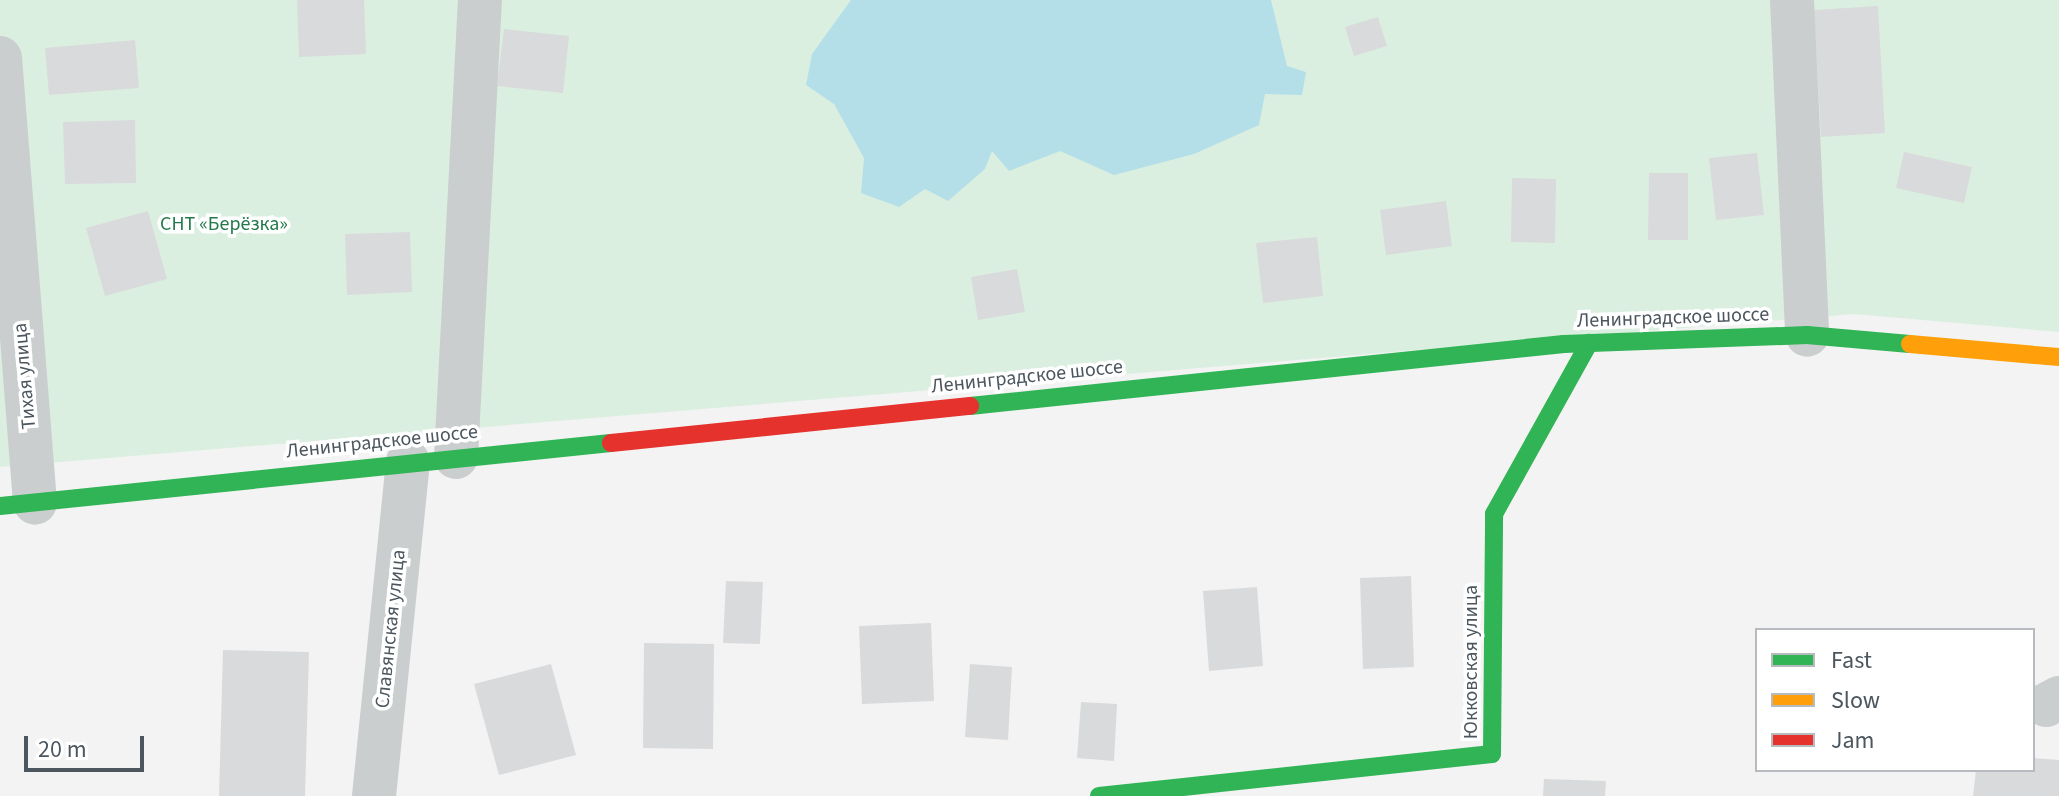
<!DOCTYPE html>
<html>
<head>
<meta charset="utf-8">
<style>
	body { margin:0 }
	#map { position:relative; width:2059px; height:796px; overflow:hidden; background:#f3f3f3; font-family:"Source Sans 3",sans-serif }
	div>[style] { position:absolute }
	.green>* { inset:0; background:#dbefe1 }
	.water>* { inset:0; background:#b4dfe8 }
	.building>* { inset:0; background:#d9dadc }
	.street>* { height:44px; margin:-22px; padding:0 22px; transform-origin:22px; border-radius:22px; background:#cbcecf }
	.fast>* { height:18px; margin:-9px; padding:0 9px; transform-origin:9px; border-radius:9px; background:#30b455 }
	.slow>* { height:18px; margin:-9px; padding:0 9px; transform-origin:9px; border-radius:9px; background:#ff9f0a }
	.jam>* { height:18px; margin:-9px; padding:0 9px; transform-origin:9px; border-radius:9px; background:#e5322d }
	span { translate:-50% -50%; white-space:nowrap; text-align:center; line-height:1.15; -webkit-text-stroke:7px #fff; paint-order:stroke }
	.park-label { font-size:20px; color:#23794a }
	.street-label { font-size:20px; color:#4c565e }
	.legend { position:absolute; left:1755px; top:628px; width:280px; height:144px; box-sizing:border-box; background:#fff; border:2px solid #b7bbbf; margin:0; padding:10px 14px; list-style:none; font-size:24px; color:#4c565e }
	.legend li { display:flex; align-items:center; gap:16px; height:40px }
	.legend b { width:40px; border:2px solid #b7bbbf }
	.scale { position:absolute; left:24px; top:736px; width:120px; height:36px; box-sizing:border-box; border:4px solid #4c565e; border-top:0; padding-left:10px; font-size:24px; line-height:28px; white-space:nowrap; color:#4c565e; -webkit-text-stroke:6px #fff; paint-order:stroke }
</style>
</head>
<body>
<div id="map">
	<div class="green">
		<i style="clip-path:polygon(0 0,2059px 0,2059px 332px,1854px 314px,0 467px)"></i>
	</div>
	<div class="water">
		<i style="clip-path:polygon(851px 0,1271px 0,1287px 66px,1306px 72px,1302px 95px,1265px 94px,1259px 125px,1194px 154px,1114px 175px,1060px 151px,1009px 171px,992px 151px,985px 169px,948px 201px,925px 189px,899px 207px,861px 193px,864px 158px,834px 104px,806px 85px,812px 54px)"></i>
	</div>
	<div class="building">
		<i style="clip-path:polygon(297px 0,364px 0,366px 54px,299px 57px)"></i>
		<i style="clip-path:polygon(1878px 6px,1885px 133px,1821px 137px,1814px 10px)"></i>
		<i style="clip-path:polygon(1378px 17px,1387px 46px,1354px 56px,1345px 27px)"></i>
		<i style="clip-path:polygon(504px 29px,569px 36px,563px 93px,497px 86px)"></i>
		<i style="clip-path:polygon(135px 40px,139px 88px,49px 95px,45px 48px)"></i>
		<i style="clip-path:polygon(135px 120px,136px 183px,65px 184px,63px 122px)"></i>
		<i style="clip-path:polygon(1904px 152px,1972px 167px,1964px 203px,1896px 188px)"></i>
		<i style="clip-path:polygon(1757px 153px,1764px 215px,1716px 220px,1709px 158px)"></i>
		<i style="clip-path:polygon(1649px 173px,1688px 173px,1688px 240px,1648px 240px)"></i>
		<i style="clip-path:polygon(1512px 178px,1556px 179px,1555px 243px,1511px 242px)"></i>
		<i style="clip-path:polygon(1446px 201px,1452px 246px,1386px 255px,1380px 210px)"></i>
		<i style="clip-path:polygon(148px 211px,167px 279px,105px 296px,86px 228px)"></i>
		<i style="clip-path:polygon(410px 232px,412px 292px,347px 295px,345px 234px)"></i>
		<i style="clip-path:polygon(1317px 237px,1323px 296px,1263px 303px,1256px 243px)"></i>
		<i style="clip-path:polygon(1017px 269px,1025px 312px,978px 320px,971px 277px)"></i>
		<i style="clip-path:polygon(1411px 576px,1414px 667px,1363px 669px,1360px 578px)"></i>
		<i style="clip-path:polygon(726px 581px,763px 582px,760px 644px,723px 643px)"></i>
		<i style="clip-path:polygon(1257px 587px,1263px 666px,1209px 671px,1203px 591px)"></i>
		<i style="clip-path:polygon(931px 623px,934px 701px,862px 704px,859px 626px)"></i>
		<i style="clip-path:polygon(644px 643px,714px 644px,713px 749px,643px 748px)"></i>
		<i style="clip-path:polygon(223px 650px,309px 652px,305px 796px,219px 796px)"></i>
		<i style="clip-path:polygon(551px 664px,576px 755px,499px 775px,474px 684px)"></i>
		<i style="clip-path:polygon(970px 664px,1012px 667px,1008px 740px,965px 737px)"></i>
		<i style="clip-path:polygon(1081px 702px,1117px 704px,1114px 761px,1077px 758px)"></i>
		<i style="clip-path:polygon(2033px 758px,2059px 760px,2059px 796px,1973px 796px,1976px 770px,2033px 770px)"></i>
		<i style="clip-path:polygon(1544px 779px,1606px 781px,1605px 796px,1543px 796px)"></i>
	</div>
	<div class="street">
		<i style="left:1792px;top:0;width:335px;rotate:87.4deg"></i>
		<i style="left:0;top:58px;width:446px;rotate:85.5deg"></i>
		<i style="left:456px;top:457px;width:458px;rotate:-87deg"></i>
		<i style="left:2046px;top:705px;width:15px;rotate:-28deg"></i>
		<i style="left:374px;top:796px;width:336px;rotate:-84.2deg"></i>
	</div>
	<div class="fast">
		<i style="left:970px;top:406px;width:597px;rotate:-5.96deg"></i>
		<i style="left:1564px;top:344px;width:243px;rotate:-2.1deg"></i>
		<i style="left:1807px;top:335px;width:103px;rotate:5deg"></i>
		<i style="left:0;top:506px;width:614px;rotate:-5.89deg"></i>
		<i style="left:1099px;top:796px;width:395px;rotate:-6.1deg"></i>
		<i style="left:1492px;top:754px;width:240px;rotate:-89.5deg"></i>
		<i style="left:1494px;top:514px;width:196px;rotate:-60.9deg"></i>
	</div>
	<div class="slow">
		<i style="left:1910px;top:344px;width:150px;rotate:5deg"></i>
	</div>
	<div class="jam">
		<i style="left:611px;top:443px;width:361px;rotate:-5.9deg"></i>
	</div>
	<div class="park-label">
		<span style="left:224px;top:224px">СНТ «Берёзка»</span>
	</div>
	<div class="street-label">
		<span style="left:1673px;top:318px;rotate:-2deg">Ленинградское шоссе</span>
		<span style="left:25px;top:376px;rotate:-95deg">Тихая улица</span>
		<span style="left:1027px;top:377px;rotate:-6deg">Ленинградское шоссе</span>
		<span style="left:382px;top:442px;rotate:-6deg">Ленинградское шоссе</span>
		<span style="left:391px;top:629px;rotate:-84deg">Славянская улица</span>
		<span style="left:1471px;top:662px;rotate:-90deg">Юкковская улица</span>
	</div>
	<ul class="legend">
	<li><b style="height:10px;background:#30b455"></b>Fast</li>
	<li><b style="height:10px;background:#ff9f0a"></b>Slow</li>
	<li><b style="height:10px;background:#e5322d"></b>Jam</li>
	</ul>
	<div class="scale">20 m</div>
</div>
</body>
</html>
